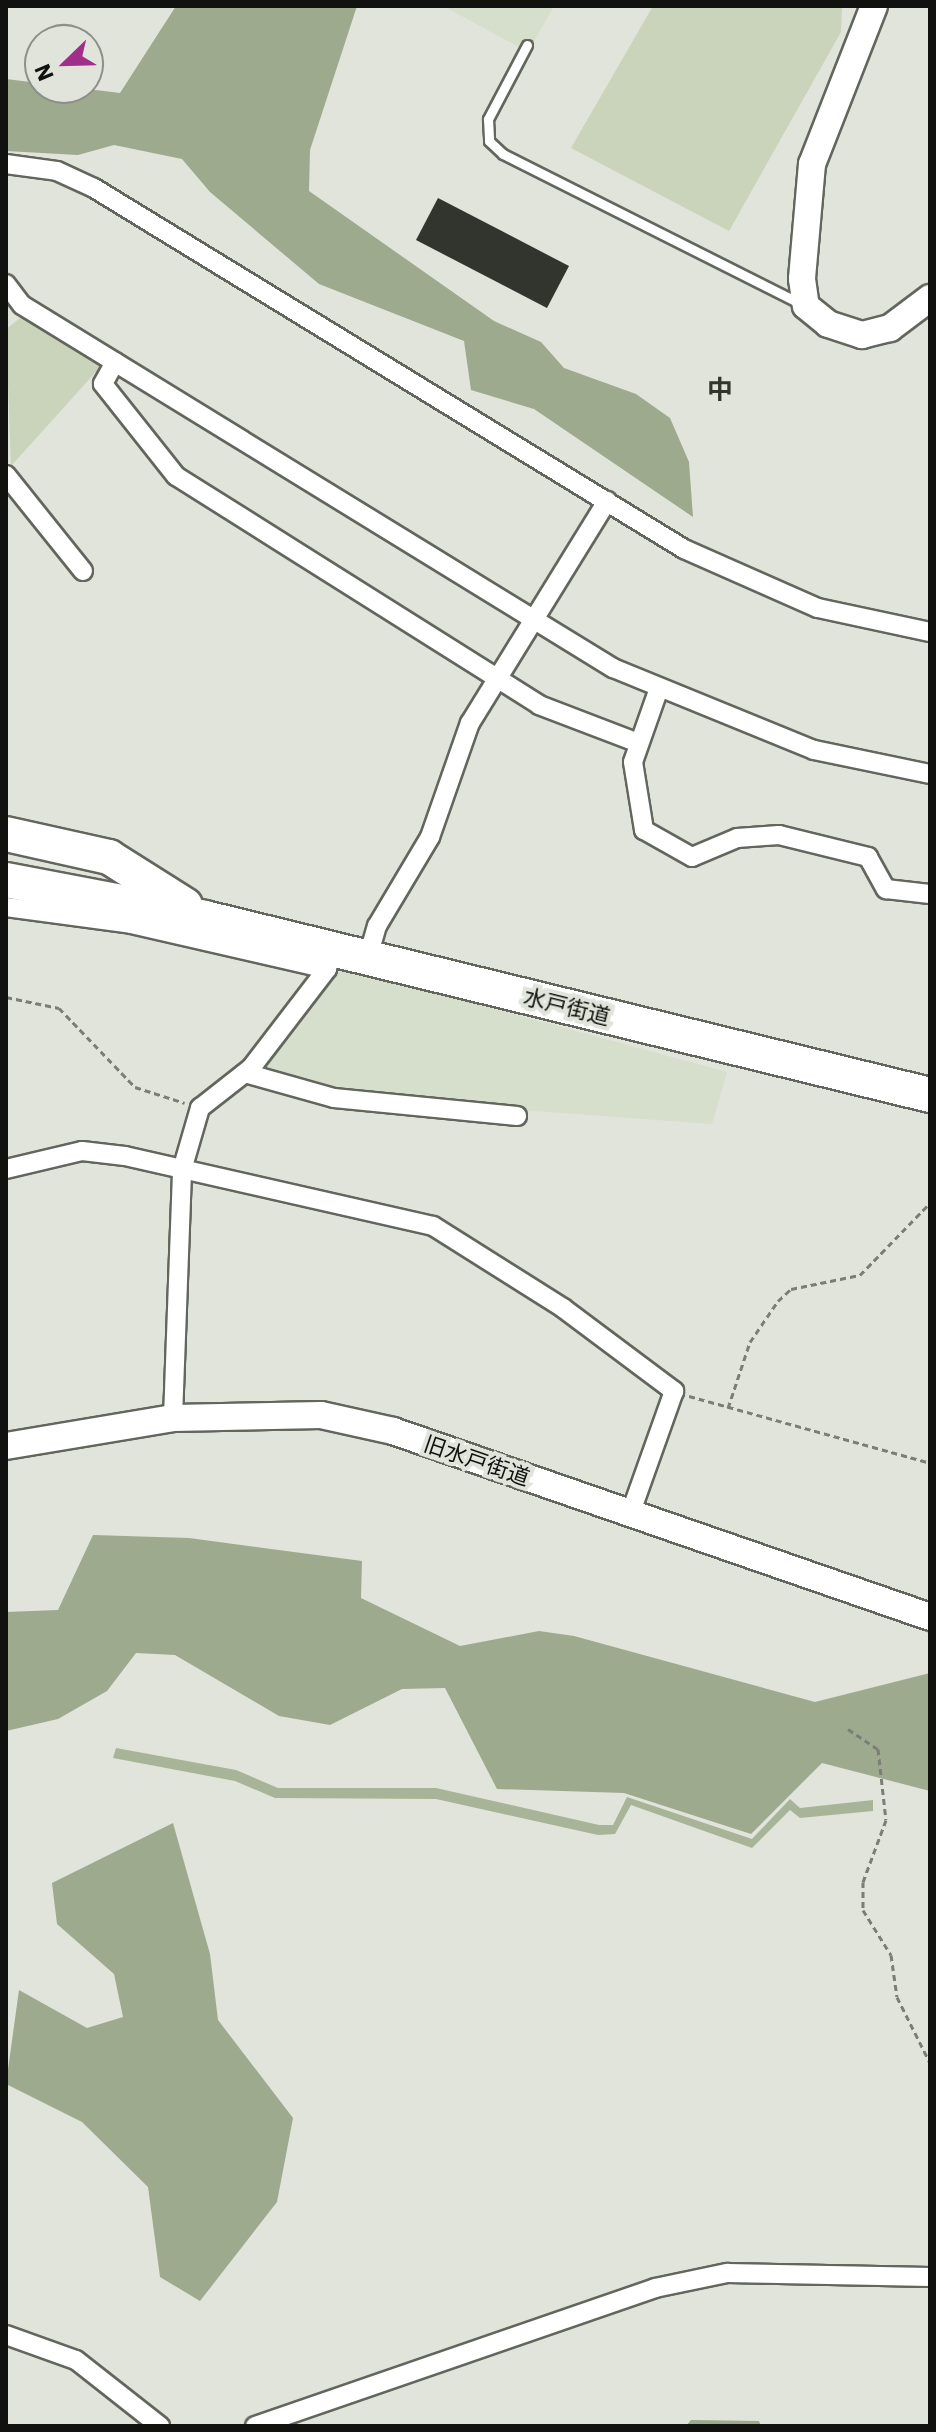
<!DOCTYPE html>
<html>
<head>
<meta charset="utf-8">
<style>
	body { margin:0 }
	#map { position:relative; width:936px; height:2432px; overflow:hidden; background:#e0e4da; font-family:"IBM Plex Sans","Noto Sans JP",sans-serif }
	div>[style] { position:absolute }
	.built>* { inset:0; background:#d6decc }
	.green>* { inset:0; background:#c9d4ba }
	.forest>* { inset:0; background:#9daa8d }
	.water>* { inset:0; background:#a8b497 }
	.building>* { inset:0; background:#31352d }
	.path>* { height:3px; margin-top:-1.5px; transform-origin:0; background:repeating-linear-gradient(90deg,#7b7d76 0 6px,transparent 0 10px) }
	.roads { filter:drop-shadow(2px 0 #62665d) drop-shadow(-2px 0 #62665d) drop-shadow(0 2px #62665d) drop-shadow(0 -2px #62665d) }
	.lane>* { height:9px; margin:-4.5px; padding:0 4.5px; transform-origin:4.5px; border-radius:4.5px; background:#fff }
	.street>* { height:18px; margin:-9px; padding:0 9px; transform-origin:9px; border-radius:9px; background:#fff }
	.secondary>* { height:26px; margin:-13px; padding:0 13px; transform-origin:13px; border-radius:13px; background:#fff }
	.highway>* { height:34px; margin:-17px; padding:0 17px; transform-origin:17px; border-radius:17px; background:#fff }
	span { translate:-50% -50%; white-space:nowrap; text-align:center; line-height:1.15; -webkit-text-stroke:8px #e0e4da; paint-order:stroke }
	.street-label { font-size:22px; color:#11120f }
	.quarter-label { font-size:26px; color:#32352d; font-weight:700 }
	.frame { position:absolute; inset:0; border:8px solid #11120f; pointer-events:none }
	.north { position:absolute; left:24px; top:24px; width:80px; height:80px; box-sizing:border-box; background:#e0e4da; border:2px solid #8d9089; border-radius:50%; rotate:247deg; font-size:22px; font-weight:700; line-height:32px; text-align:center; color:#11120f }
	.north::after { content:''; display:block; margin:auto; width:28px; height:36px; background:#a02f8c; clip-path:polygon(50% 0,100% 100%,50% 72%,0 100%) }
</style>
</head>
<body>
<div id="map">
	<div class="built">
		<i style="clip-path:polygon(443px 6px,554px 6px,528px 52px)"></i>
		<i style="clip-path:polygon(343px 968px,727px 1072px,712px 1124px,331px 1096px,253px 1068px)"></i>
	</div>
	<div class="green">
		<i style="clip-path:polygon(653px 6px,842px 6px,841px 32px,729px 231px,571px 148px)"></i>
		<i style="clip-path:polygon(23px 316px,103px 364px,11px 466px,6px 329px)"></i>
	</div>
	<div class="forest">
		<i style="clip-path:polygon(176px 6px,357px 6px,310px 150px,309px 191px,494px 321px,541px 342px,564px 368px,636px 394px,670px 418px,689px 462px,693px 517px,534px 409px,471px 390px,464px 341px,319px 284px,210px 192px,182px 159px,114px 145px,78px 155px,6px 151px,6px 79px,120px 93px)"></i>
		<i style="clip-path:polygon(93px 1535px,189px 1538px,362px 1561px,361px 1598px,460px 1646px,539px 1631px,574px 1636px,815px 1702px,930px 1673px,930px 1791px,822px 1763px,751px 1834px,624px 1793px,497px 1789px,445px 1688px,402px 1689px,330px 1725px,279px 1716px,175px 1655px,136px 1653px,107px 1691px,58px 1719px,6px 1731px,6px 1612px,58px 1610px)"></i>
		<i style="clip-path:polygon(173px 1823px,210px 1954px,218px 2020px,293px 2118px,277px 2202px,200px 2301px,160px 2277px,148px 2187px,82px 2122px,6px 2084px,19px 1990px,87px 2028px,123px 2017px,114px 1974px,57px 1924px,52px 1883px)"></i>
		<i style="clip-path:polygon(691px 2420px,759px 2421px,761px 2426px,686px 2426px)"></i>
	</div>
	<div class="water">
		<i style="clip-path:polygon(116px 1748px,236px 1770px,278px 1788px,436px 1788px,599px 1825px,613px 1825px,627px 1797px,752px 1839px,790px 1799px,800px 1808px,873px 1800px,873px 1811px,800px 1818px,790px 1810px,752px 1848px,631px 1805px,615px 1834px,598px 1835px,436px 1799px,275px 1798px,235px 1781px,113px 1758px)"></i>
	</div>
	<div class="building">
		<i style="clip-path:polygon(438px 198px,569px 266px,547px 308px,416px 240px)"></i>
	</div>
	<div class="path">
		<i style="left:6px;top:997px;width:54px;rotate:11.7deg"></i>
		<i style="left:59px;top:1008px;width:110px;rotate:46.1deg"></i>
		<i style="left:135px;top:1087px;width:52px;rotate:17.7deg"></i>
		<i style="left:689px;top:1396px;width:250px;rotate:15.5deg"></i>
		<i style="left:728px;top:1408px;width:70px;rotate:-71.6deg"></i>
		<i style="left:750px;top:1342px;width:50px;rotate:-55.7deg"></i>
		<i style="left:778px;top:1301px;width:18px;rotate:-43deg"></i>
		<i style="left:791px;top:1289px;width:70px;rotate:-11.5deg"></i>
		<i style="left:860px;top:1275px;width:100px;rotate:-45.8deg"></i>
		<i style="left:848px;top:1729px;width:36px;rotate:34deg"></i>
		<i style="left:878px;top:1749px;width:71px;rotate:83.6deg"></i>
		<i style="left:886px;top:1820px;width:66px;rotate:110.4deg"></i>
		<i style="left:863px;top:1882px;width:28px;rotate:90deg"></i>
		<i style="left:863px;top:1910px;width:53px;rotate:58.1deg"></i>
		<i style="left:891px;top:1955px;width:42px;rotate:81.9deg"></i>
		<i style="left:897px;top:1997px;width:74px;rotate:63.4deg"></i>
	</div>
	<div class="roads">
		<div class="lane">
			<i style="left:527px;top:45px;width:84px;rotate:117.8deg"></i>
			<i style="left:488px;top:119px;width:22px;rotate:87deg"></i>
			<i style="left:489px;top:141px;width:19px;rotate:43deg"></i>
			<i style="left:503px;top:154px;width:336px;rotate:26.7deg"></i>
		</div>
		<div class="street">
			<i style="left:6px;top:164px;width:51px;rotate:7.8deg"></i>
			<i style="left:57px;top:171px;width:41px;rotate:24.7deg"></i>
			<i style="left:94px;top:188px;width:692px;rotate:31.46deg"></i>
			<i style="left:684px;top:549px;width:146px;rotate:23.8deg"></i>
			<i style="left:818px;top:608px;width:115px;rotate:12.1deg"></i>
			<i style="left:6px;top:284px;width:26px;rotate:53deg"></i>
			<i style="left:22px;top:305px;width:694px;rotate:31.56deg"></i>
			<i style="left:613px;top:668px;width:217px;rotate:22.2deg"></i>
			<i style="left:814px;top:750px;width:118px;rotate:11.7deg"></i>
			<i style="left:115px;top:362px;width:25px;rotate:119deg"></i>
			<i style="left:103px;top:384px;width:117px;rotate:51.6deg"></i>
			<i style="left:176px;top:476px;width:429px;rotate:32.2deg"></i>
			<i style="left:539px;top:705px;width:104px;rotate:20.9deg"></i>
			<i style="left:6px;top:475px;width:123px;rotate:51.3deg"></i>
			<i style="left:658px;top:691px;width:75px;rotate:109.4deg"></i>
			<i style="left:633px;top:762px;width:69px;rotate:80.8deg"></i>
			<i style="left:644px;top:830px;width:55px;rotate:29.4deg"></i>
			<i style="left:692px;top:857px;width:49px;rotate:-22.9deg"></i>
			<i style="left:737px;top:838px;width:42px;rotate:-4.1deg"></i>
			<i style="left:779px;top:835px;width:92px;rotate:13.9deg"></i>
			<i style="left:868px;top:857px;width:37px;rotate:61deg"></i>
			<i style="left:886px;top:889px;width:44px;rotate:6.5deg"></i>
			<i style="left:6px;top:907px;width:126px;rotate:7.7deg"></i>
			<i style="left:131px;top:924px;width:201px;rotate:12.9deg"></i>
			<i style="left:368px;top:957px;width:32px;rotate:-74deg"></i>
			<i style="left:377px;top:926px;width:104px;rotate:-59.2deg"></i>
			<i style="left:430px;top:837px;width:121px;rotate:-70.7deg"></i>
			<i style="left:470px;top:723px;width:261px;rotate:-58.3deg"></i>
			<i style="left:245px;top:1073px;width:92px;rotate:15.7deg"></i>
			<i style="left:334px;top:1098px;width:184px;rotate:5.6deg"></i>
			<i style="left:6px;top:1169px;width:78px;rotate:-13.3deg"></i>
			<i style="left:82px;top:1151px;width:43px;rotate:6.6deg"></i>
			<i style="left:125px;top:1156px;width:316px;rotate:12.8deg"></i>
			<i style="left:433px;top:1226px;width:154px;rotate:32.2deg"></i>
			<i style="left:563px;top:1308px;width:139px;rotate:36.8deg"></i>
			<i style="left:674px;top:1391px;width:128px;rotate:109.6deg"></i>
			<i style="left:173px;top:1418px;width:248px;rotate:-87.9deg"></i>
			<i style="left:182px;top:1170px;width:65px;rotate:-73.8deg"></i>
			<i style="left:200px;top:1108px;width:65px;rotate:-38.1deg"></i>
			<i style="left:251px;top:1068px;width:125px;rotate:-52.5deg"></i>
			<i style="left:327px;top:969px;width:21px;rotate:-79deg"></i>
			<i style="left:6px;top:2335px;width:74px;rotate:19.7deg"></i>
			<i style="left:76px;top:2360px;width:107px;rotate:38.2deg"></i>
			<i style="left:255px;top:2426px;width:423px;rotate:-19deg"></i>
			<i style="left:655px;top:2288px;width:74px;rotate:-11.8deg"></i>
			<i style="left:727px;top:2273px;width:203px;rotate:1.1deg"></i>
		</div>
		<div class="secondary">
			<i style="left:874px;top:6px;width:170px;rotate:111.4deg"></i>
			<i style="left:812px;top:164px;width:115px;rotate:95deg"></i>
			<i style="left:802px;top:279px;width:27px;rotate:82deg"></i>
			<i style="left:806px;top:306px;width:28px;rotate:39deg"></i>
			<i style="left:828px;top:324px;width:36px;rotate:18deg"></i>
			<i style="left:862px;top:335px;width:29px;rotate:-14deg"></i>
			<i style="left:890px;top:328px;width:50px;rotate:-36.9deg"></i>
			<i style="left:6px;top:1446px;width:169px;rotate:-9.5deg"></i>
			<i style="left:173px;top:1418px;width:148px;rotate:-1.2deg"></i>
			<i style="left:321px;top:1415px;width:74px;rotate:12.5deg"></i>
			<i style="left:393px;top:1431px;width:568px;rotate:19.1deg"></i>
		</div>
		<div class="highway">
			<i style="left:6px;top:834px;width:106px;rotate:12.6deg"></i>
			<i style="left:109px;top:857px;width:90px;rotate:32.3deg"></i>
			<i style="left:6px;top:880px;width:203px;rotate:10.8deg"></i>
			<i style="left:205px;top:918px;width:746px;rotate:13.72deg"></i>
		</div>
	</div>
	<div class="street-label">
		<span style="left:567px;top:1006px;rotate:14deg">水戸街道</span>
		<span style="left:477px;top:1460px;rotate:19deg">旧水戸街道</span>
	</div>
	<div class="quarter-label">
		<span style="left:720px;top:390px">中</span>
	</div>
	<div class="frame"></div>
	<div class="north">N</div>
</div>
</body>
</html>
